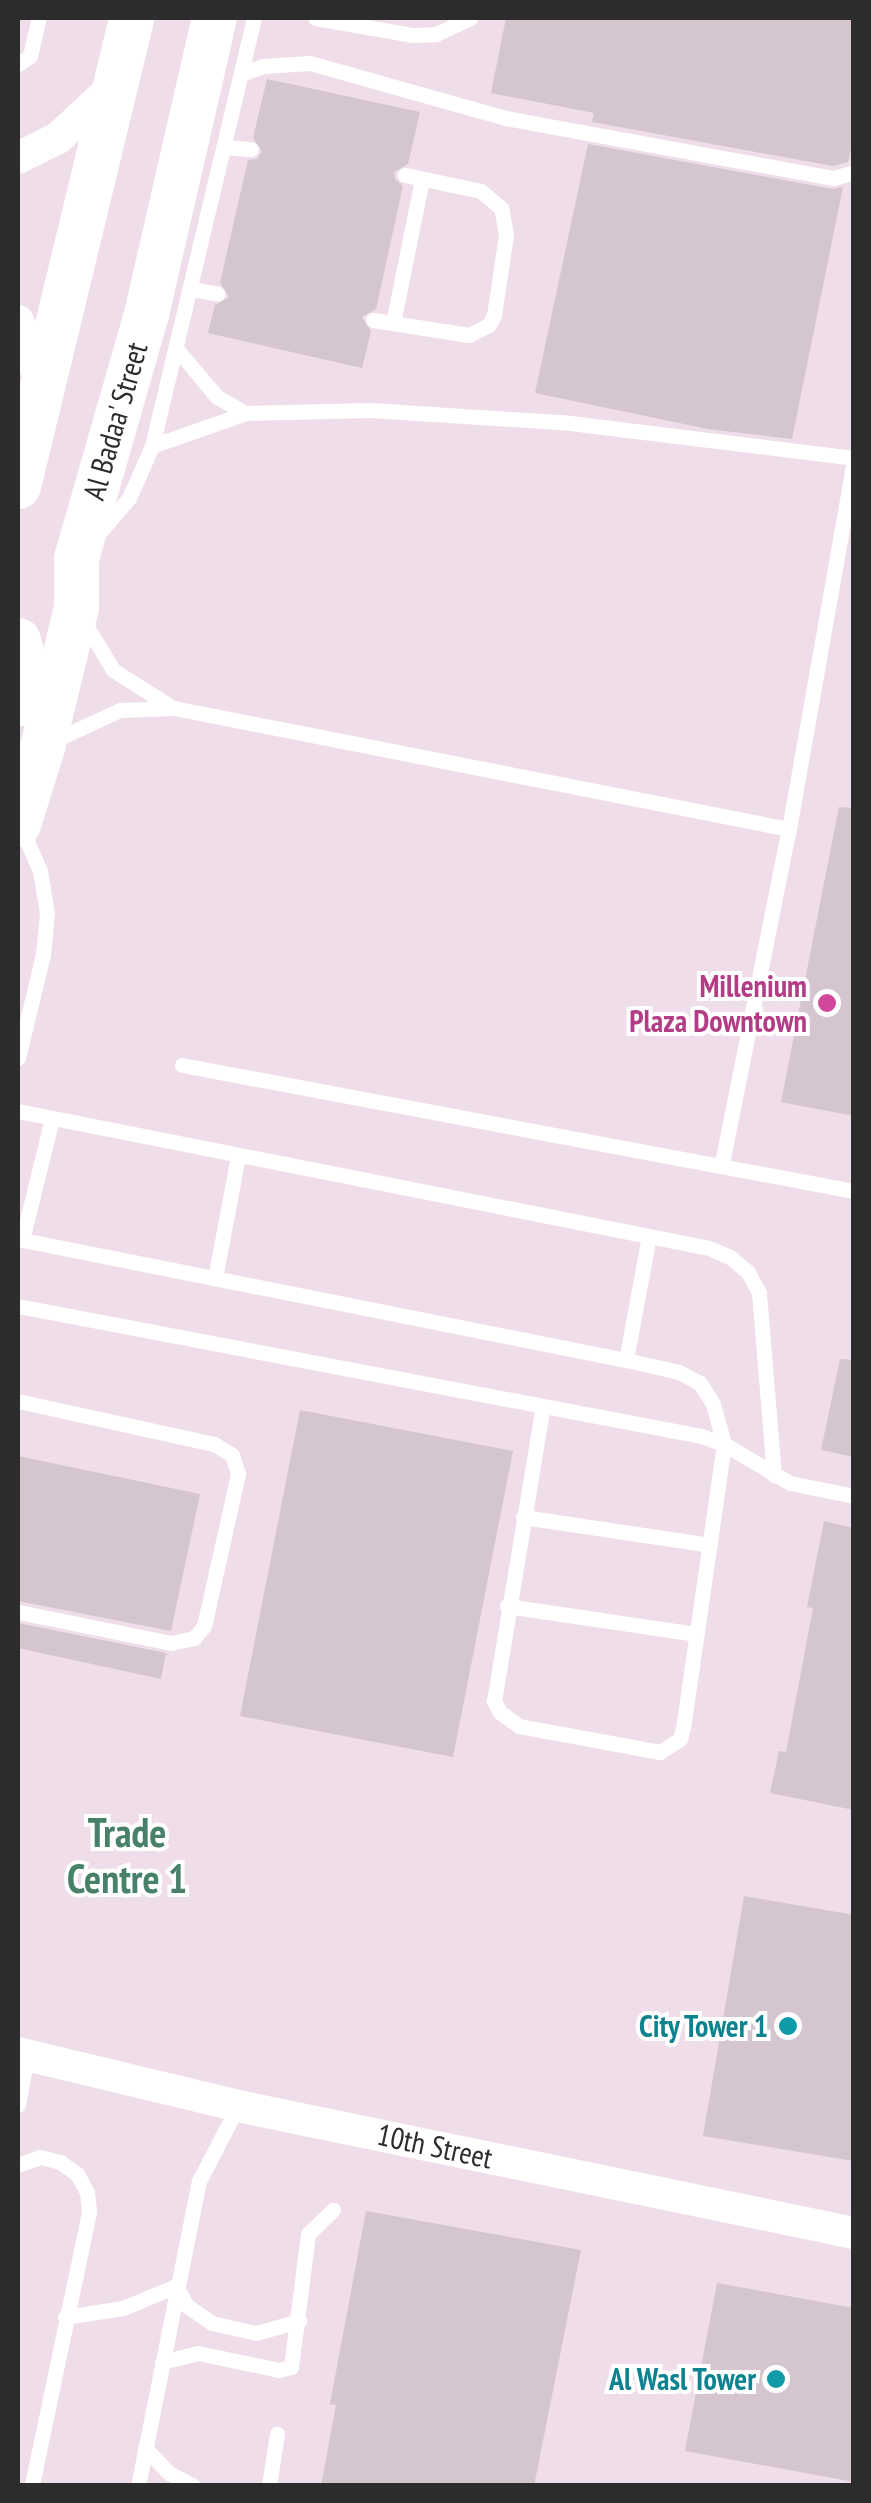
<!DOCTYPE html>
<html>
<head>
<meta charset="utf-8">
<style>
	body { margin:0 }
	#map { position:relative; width:871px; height:2503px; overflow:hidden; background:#efdde9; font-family:"PT Sans Narrow",sans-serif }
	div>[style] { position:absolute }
	.building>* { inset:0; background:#d4c5ce }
	.service>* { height:15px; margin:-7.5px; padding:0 7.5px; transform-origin:7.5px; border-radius:7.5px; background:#fff }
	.minor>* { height:32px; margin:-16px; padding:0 16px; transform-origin:16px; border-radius:16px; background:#fff }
	.secondary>* { height:45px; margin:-22.5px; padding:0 22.5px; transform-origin:22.5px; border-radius:22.5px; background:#fff }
	.dots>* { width:28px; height:28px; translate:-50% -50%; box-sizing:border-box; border:5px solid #fff; border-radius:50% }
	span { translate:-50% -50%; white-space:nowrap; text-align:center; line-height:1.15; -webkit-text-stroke:8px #fff; paint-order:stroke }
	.street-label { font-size:30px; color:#2c2c2c }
	.hotel-label { font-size:30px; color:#b23c85; font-weight:700 }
	.right { translate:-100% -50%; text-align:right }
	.culture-label { font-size:30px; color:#0d838f; font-weight:700 }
	.district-label { font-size:40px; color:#478169; font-weight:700 }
	.frame { position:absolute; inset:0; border:20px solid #2c2c2c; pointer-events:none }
</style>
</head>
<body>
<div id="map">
	<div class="building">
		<i style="clip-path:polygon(506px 18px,854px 18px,854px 135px,848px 162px,833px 166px,592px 122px,594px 113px,491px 93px)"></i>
		<i style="clip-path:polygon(267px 79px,420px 112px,408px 164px,394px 172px,395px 179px,403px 186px,376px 309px,362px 317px,371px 331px,362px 368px,208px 333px,215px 305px,229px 297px,220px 283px,248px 160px,257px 159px,262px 151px,253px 138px)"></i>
		<i style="clip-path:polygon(588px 144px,832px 189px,843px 187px,792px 439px,708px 429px,535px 393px)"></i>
		<i style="clip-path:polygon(839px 807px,854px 808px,854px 1116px,781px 1102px)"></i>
		<i style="clip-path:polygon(840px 1359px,854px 1360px,854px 1457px,821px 1450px)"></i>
		<i style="clip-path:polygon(300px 1410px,513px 1451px,453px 1757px,240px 1716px)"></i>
		<i style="clip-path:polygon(18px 1456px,200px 1494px,171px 1631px,18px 1601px)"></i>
		<i style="clip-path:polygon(824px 1521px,854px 1528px,854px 1810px,770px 1793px,779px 1751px,786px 1752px,813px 1608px,807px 1607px)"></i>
		<i style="clip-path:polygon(18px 1623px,166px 1653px,161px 1679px,18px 1648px)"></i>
		<i style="clip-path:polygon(744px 1896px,854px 1915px,854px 2161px,703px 2136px)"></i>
		<i style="clip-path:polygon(366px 2211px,581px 2250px,534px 2486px,321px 2486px,336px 2405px,330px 2404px)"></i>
		<i style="clip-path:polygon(717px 2283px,854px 2308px,854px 2482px,685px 2451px)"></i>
	</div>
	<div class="service">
		<i style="left:315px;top:18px;width:98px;rotate:9.9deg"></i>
		<i style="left:412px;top:35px;width:24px;rotate:-2deg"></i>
		<i style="left:436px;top:34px;width:38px;rotate:-25deg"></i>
		<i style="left:18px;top:64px;width:14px;rotate:-34deg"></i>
		<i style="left:30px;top:56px;width:39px;rotate:-77deg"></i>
		<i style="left:241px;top:74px;width:23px;rotate:-20deg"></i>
		<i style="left:263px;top:66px;width:47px;rotate:-3.7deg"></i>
		<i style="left:310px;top:63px;width:204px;rotate:15.7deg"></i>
		<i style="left:506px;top:118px;width:333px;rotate:10.4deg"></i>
		<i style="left:834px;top:178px;width:21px;rotate:-17deg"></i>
		<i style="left:226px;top:147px;width:25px;rotate:5deg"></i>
		<i style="left:191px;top:289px;width:27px;rotate:10deg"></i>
		<i style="left:373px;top:320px;width:97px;rotate:8.9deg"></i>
		<i style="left:469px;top:335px;width:22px;rotate:-27deg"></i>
		<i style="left:489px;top:325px;width:11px;rotate:-63deg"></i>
		<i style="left:494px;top:315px;width:81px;rotate:-81.5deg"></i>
		<i style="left:506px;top:235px;width:27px;rotate:-100deg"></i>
		<i style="left:501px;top:208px;width:26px;rotate:-140deg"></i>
		<i style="left:481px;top:191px;width:78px;rotate:-168.1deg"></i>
		<i style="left:393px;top:323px;width:147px;rotate:-78.6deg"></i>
		<i style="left:176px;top:348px;width:64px;rotate:50.1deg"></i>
		<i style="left:217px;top:397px;width:33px;rotate:29deg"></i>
		<i style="left:152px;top:446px;width:100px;rotate:-19.3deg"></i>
		<i style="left:246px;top:413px;width:125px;rotate:-1.4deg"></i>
		<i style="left:371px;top:410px;width:199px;rotate:3.7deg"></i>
		<i style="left:570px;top:423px;width:286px;rotate:7deg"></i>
		<i style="left:99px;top:533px;width:46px;rotate:-49.4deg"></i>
		<i style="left:129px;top:498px;width:57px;rotate:-66.1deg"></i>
		<i style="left:152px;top:446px;width:440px;rotate:-76.6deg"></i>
		<i style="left:83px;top:620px;width:58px;rotate:59deg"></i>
		<i style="left:113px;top:670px;width:67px;rotate:32.3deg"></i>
		<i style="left:55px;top:740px;width:72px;rotate:-24.8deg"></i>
		<i style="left:120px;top:710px;width:54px;rotate:-2.1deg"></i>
		<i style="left:174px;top:708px;width:627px;rotate:11.13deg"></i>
		<i style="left:18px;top:1058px;width:106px;rotate:-76.4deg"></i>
		<i style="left:43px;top:955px;width:42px;rotate:-84.6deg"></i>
		<i style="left:47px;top:913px;width:43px;rotate:-99.5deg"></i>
		<i style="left:40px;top:871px;width:50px;rotate:-113.5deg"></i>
		<i style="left:182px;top:1065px;width:684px;rotate:10.62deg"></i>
		<i style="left:18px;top:1111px;width:704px;rotate:11.21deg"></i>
		<i style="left:709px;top:1248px;width:23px;rotate:23deg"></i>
		<i style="left:730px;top:1257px;width:23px;rotate:40deg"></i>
		<i style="left:748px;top:1272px;width:24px;rotate:62deg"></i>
		<i style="left:759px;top:1293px;width:183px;rotate:85.3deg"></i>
		<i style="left:722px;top:1163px;width:341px;rotate:-78.7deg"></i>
		<i style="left:789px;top:829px;width:376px;rotate:-80deg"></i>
		<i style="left:18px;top:1239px;width:620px;rotate:11.26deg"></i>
		<i style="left:626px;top:1360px;width:54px;rotate:12.8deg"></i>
		<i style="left:679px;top:1372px;width:24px;rotate:28deg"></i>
		<i style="left:700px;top:1383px;width:25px;rotate:58deg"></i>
		<i style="left:713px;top:1404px;width:41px;rotate:74.6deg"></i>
		<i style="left:724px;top:1444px;width:286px;rotate:98.2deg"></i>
		<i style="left:683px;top:1727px;width:12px;rotate:104deg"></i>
		<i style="left:680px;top:1739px;width:24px;rotate:147deg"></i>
		<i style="left:660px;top:1752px;width:143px;rotate:-169.6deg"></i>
		<i style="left:519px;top:1726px;width:24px;rotate:-144deg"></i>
		<i style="left:500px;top:1712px;width:13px;rotate:-119deg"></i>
		<i style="left:494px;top:1701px;width:299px;rotate:-80.6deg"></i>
		<i style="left:22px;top:1240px;width:125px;rotate:-76.1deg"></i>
		<i style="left:215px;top:1278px;width:124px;rotate:-79.3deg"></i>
		<i style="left:18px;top:1306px;width:695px;rotate:10.78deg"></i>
		<i style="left:701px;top:1436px;width:24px;rotate:19deg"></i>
		<i style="left:724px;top:1444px;width:77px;rotate:30.6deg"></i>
		<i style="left:790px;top:1483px;width:65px;rotate:11.5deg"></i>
		<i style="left:626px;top:1360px;width:126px;rotate:-79.5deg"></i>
		<i style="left:18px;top:1401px;width:201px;rotate:12.4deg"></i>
		<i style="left:214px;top:1444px;width:21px;rotate:31deg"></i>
		<i style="left:232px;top:1455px;width:20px;rotate:72deg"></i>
		<i style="left:238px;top:1474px;width:156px;rotate:102.6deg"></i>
		<i style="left:204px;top:1626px;width:16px;rotate:130deg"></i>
		<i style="left:194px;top:1638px;width:24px;rotate:168deg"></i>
		<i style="left:171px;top:1643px;width:156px;rotate:-168.5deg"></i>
		<i style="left:523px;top:1517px;width:189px;rotate:8.5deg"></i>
		<i style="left:507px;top:1606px;width:192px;rotate:8.4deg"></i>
		<i style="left:18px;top:2105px;width:51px;rotate:-79.8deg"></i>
		<i style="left:18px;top:2165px;width:23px;rotate:-20deg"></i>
		<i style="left:40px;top:2157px;width:21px;rotate:14deg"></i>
		<i style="left:60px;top:2162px;width:21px;rotate:35deg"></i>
		<i style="left:77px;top:2174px;width:21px;rotate:61deg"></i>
		<i style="left:87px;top:2192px;width:20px;rotate:84deg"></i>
		<i style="left:89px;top:2212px;width:280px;rotate:101.8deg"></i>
		<i style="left:65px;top:2317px;width:59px;rotate:-8.8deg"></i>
		<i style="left:123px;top:2308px;width:57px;rotate:-22.5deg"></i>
		<i style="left:176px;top:2286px;width:21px;rotate:62deg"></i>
		<i style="left:186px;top:2305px;width:32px;rotate:35deg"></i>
		<i style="left:212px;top:2323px;width:45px;rotate:12.8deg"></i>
		<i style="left:256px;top:2333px;width:45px;rotate:-15.6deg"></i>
		<i style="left:162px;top:2362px;width:37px;rotate:-14deg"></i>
		<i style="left:198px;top:2353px;width:83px;rotate:11.9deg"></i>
		<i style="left:279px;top:2370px;width:12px;rotate:-14deg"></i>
		<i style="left:291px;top:2367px;width:134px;rotate:-82.7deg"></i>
		<i style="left:308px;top:2234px;width:35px;rotate:-44deg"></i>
		<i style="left:145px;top:2448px;width:35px;rotate:46deg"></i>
		<i style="left:169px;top:2473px;width:27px;rotate:28deg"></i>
		<i style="left:138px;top:2486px;width:311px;rotate:-78.7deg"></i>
		<i style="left:199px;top:2181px;width:85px;rotate:-62.5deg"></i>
		<i style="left:269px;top:2486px;width:53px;rotate:-81.3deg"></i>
	</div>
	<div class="minor">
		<i style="left:18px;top:158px;width:45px;rotate:-26.6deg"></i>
		<i style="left:58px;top:138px;width:76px;rotate:-42.9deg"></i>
		<i style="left:18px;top:321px;width:65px;rotate:69.3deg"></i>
		<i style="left:18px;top:2053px;width:226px;rotate:13.5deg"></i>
		<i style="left:238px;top:2106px;width:629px;rotate:11.65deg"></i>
	</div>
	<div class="secondary">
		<i style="left:18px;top:486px;width:481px;rotate:-76.4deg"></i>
		<i style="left:18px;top:640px;width:23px;rotate:75deg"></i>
		<i style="left:24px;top:662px;width:42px;rotate:98.1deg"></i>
		<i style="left:18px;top:824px;width:81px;rotate:-72.7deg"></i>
		<i style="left:42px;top:747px;width:144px;rotate:-76.3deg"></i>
		<i style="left:76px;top:607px;width:49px;rotate:-90deg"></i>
		<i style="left:76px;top:558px;width:254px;rotate:-74deg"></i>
		<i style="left:146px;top:314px;width:304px;rotate:-77.1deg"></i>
	</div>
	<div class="dots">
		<i style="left:827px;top:1003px;background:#d1479c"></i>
		<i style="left:788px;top:2026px;background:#0f9aa8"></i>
		<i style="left:776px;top:2379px;background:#0f9aa8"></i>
	</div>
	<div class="street-label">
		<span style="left:115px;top:421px;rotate:-74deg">Al Badaa' Street</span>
		<span style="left:435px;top:2146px;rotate:12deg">10th Street</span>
	</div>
	<div class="hotel-label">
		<span class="right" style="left:807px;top:1003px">Millenium<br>Plaza Downtown</span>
	</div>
	<div class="culture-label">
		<span class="right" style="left:768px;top:2026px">City Tower 1</span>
		<span class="right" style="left:756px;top:2379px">Al Wasl Tower</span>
	</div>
	<div class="district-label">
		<span style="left:127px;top:1855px">Trade<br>Centre 1</span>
	</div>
	<div class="frame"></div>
</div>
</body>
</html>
